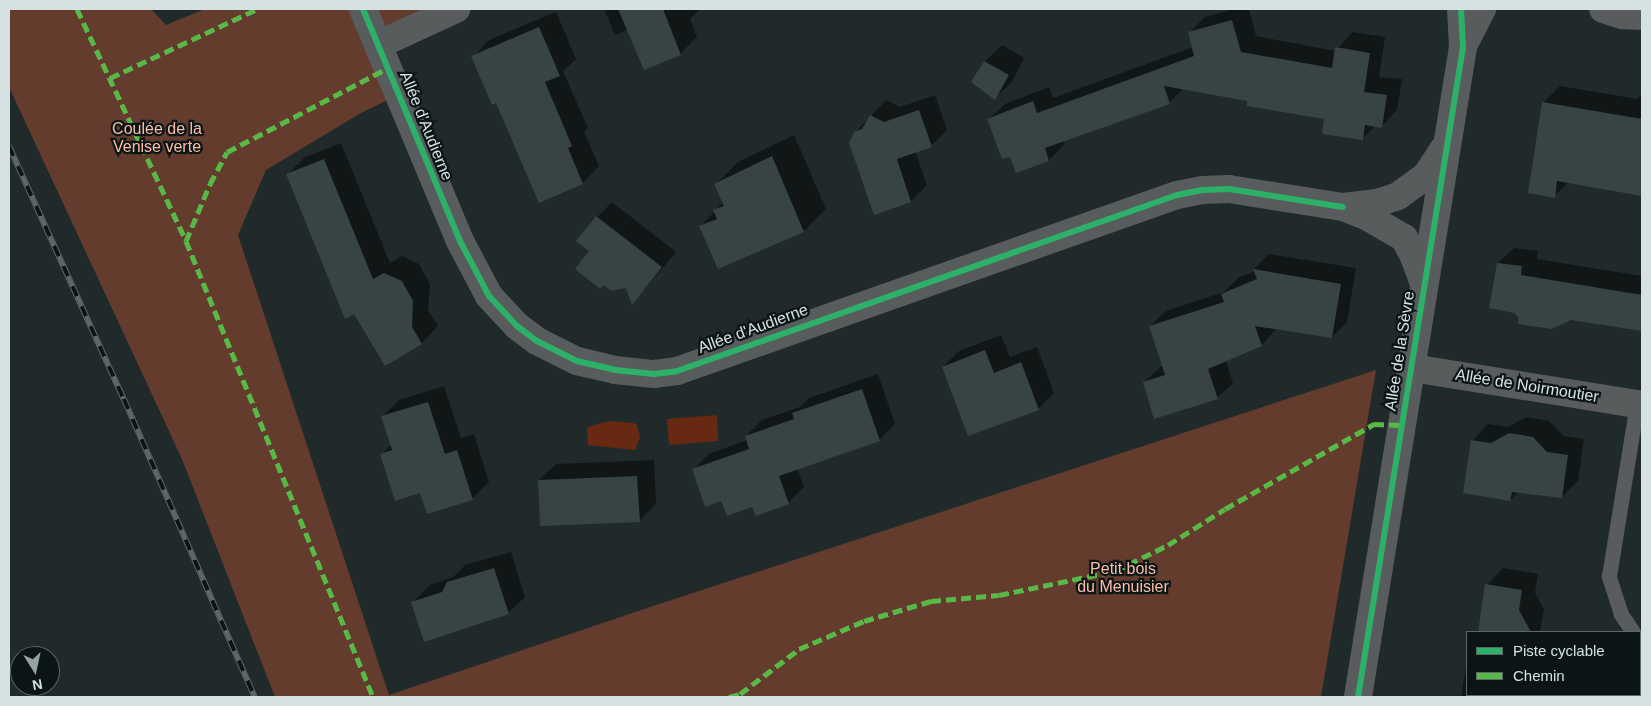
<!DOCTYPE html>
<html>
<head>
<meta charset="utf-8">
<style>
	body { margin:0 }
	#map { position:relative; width:1651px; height:706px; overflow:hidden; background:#202a2b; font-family:Helvetica,sans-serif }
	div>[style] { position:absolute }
	.green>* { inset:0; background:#633c2e }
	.water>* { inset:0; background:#682912 }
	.shadow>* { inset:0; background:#0007 }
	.building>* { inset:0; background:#384344 }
	.service>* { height:15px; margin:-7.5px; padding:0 7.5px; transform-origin:7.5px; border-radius:7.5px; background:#585c5d }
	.minor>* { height:28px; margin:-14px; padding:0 14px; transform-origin:14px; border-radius:14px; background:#585c5d }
	.rail>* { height:5.5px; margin-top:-2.75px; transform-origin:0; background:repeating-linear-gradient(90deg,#0c1516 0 11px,#616667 0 22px); box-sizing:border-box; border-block:1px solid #616667 }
	.quiet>* { height:5px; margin-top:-2.5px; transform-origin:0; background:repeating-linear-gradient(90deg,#58b947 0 10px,transparent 0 15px) }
	.cycleway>* { height:6px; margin:-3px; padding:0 3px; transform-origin:3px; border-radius:3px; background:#2db169 }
	span { translate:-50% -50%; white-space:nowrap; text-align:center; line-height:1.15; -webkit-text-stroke:4.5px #0c1516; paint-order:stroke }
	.street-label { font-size:16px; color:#d5e1e2 }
	.park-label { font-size:16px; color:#febca7 }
	.frame { position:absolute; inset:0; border:10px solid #d5e1e2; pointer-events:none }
	.legend { position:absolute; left:1466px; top:631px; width:175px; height:65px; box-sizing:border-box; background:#0c1516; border:1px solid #5c6768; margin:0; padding:6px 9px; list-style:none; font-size:15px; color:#d5e1e2 }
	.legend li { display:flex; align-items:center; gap:10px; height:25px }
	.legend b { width:25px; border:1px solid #5c6768 }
	.north { position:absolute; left:10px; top:646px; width:50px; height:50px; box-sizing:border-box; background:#0c1516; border:1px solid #5c6768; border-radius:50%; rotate:170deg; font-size:14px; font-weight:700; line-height:20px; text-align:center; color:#d5e1e2 }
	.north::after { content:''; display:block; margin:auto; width:18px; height:22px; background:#96a1a2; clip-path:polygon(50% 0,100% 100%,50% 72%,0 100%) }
</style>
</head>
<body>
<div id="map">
	<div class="green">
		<i style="clip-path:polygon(9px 9px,151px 9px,166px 25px,205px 9px,456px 9px,380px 44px,398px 95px,361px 113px,266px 170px,238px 235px,389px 695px,650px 607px,1376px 370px,1321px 697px,275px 697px,182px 459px,9px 87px)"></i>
	</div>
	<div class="water">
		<i style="clip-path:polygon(717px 415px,718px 441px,669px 445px,667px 419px)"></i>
		<i style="clip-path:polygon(610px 421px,633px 423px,637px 425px,640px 438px,635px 450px,588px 445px,587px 427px)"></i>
	</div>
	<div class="shadow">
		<i style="clip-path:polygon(604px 9px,701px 9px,690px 18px,697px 37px,680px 54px,628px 29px,615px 35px)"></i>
		<i style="clip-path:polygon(1234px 9px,1249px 9px,1256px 36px,1336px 51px,1352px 32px,1385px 37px,1379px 77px,1402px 79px,1397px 110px,1382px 126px,1376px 125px,1363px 138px,1325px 118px,1249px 100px,1184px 88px,1169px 103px,1063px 140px,1065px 144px,1049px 160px,1016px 171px,1011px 155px,989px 119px,1005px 104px,1049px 87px,1053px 98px,1193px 47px,1189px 33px,1205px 17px)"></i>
		<i style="clip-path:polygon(556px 12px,576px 59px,563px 71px,588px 128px,584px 132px,599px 166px,583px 183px,540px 201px,497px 101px,473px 57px,489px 40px)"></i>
		<i style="clip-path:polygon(1002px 45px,1024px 58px,1012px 82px,995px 98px,973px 82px,985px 61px)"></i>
		<i style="clip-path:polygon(1560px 86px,1637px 99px,1642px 94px,1642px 194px,1569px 182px,1554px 196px,1529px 192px,1544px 102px)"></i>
		<i style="clip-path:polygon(935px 95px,947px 130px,931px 146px,915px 151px,927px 185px,911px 201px,875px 213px,855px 133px,886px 100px,900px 107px)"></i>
		<i style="clip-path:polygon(794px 135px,826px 209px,804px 231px,701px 226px,723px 202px,716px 184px,738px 162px)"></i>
		<i style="clip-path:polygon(341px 143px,390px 263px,402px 256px,419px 264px,430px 284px,428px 310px,438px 326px,422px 343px,385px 365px,287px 175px,304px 158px)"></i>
		<i style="clip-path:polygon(612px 202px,676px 252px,633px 303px,627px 286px,590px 251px,597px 217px)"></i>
		<i style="clip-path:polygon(1514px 248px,1538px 251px,1537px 259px,1642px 276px,1642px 330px,1571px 318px,1519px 317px,1498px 263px)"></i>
		<i style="clip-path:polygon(1269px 254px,1356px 268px,1347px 322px,1332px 337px,1277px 328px,1262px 345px,1226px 361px,1233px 383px,1217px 398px,1144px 382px,1163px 365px,1150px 326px,1166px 311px,1224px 292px,1238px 278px,1255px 271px,1254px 269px)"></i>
		<i style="clip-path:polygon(1001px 335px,1010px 357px,1037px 347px,1054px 393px,1038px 409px,943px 367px,959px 351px)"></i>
		<i style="clip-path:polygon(878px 374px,895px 424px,879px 440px,797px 468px,804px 487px,788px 503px,753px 505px,722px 500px,693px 470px,709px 454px,747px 440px,746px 436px,762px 420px,800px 407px,809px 398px)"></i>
		<i style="clip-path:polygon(444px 386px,461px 438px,474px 434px,489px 482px,473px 498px,428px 513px,421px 492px,381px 455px,391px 445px,382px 417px,399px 400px)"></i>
		<i style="clip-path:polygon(1526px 417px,1549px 421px,1564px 436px,1584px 439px,1578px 481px,1562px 497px,1519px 491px,1510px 500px,1472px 441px,1488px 424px,1508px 427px)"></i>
		<i style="clip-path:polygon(654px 460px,656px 504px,639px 521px,539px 480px,556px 464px)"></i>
		<i style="clip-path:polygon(511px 552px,525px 597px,508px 613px,413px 602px,430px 585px,453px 577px,465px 565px)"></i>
		<i style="clip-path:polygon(1503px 568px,1538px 574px,1535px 593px,1544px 609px,1540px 632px,1479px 632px,1487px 585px)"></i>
		<i style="clip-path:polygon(1467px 660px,1467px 695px,1501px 695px,1499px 697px,1461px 697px)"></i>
		<i style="clip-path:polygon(1566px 695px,1626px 695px,1626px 697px,1565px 697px)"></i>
	</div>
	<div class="building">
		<i style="clip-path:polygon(618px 9px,663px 9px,681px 55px,644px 70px)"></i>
		<i style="clip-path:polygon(1232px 20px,1241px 52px,1332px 68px,1335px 47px,1370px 53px,1364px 92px,1387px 95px,1382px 128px,1365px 125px,1363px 140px,1322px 134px,1324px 119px,1247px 106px,1247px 101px,1164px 86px,1170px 104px,1045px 148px,1049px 161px,1016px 173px,1010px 157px,1002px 159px,987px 119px,1033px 101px,1037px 113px,1194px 56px,1188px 32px)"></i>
		<i style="clip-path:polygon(539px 27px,560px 76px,545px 82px,572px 146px,568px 148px,583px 184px,539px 203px,496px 103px,492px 105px,471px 56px)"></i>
		<i style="clip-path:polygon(984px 61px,1009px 75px,995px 100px,971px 82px)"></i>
		<i style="clip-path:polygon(1542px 102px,1642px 119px,1642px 196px,1557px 181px,1555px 198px,1528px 193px)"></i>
		<i style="clip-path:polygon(919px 110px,932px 147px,897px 159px,911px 202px,874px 215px,849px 143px,854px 132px,862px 129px,870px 115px,884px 122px)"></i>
		<i style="clip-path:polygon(772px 156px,804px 232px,718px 269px,699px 226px,717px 219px,713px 210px,724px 206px,714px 184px)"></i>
		<i style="clip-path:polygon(324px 159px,373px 279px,384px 273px,402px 281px,413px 301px,412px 327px,422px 344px,385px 366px,354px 314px,345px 319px,286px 174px)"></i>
		<i style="clip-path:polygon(596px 216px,662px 267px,632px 305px,626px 288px,611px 291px,604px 285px,600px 289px,575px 269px,589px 251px,576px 241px)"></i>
		<i style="clip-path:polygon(1497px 263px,1522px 266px,1521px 275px,1642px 295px,1642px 331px,1571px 320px,1552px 329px,1518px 324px,1518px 317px,1514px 313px,1489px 308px)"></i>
		<i style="clip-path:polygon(1253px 269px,1341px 284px,1332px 338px,1255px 326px,1262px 346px,1208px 369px,1218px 399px,1154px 419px,1143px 382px,1165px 375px,1149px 326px,1224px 302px,1221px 294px,1257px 279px)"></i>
		<i style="clip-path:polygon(985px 350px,994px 373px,1021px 362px,1039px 410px,968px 436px,942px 367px)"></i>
		<i style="clip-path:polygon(862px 389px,880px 441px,779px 476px,789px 504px,756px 516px,752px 507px,727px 516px,721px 501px,705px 507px,692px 469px,749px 449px,745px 436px,794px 419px,792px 413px)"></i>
		<i style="clip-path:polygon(428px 402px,445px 454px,457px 450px,473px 500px,427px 514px,420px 493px,395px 501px,380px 454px,392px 450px,381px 416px)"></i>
		<i style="clip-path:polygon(1509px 433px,1533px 437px,1547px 452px,1568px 455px,1562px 498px,1512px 492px,1510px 501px,1463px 493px,1471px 440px,1491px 443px)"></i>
		<i style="clip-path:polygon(637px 476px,640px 522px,540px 526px,538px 480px)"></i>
		<i style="clip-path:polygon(494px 568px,509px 614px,424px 642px,411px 602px,442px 592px,447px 582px)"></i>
		<i style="clip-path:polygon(1485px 584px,1522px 590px,1519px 610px,1531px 632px,1478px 632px)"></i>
	</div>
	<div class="service">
		<i style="left:1633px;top:632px;width:22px;rotate:-124deg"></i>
		<i style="left:1621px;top:614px;width:40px;rotate:-108deg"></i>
		<i style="left:1609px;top:576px;width:174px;rotate:-80.8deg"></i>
		<i style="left:1640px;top:642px;width:4px;rotate:63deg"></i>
	</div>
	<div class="minor">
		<i style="left:363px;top:9px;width:251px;rotate:67.3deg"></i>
		<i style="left:460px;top:241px;width:62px;rotate:62.2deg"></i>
		<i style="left:489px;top:296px;width:41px;rotate:47deg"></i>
		<i style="left:517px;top:326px;width:25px;rotate:37deg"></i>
		<i style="left:537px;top:341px;width:45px;rotate:26.6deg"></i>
		<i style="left:577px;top:361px;width:39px;rotate:13deg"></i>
		<i style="left:615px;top:370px;width:39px;rotate:6deg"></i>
		<i style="left:654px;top:374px;width:23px;rotate:-7deg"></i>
		<i style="left:677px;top:371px;width:530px;rotate:-19.39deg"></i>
		<i style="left:1177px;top:195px;width:26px;rotate:-11deg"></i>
		<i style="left:1203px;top:190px;width:26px;rotate:-2deg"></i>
		<i style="left:1229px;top:189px;width:115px;rotate:9deg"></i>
		<i style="left:1603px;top:9px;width:20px;rotate:18deg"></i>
		<i style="left:1622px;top:15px;width:20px;rotate:3deg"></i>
		<i style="left:380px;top:44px;width:84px;rotate:-24.7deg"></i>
		<i style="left:1463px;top:46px;width:42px;rotate:-62.8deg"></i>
		<i style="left:1424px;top:284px;width:30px;rotate:-110deg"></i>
		<i style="left:1414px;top:256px;width:21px;rotate:-119deg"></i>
		<i style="left:1404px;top:238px;width:44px;rotate:-149.9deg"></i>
		<i style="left:1366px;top:216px;width:25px;rotate:-159deg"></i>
		<i style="left:1343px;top:207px;width:34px;rotate:-7deg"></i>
		<i style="left:1377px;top:203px;width:22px;rotate:-18deg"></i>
		<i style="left:1398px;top:196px;width:34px;rotate:-36deg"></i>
		<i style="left:1426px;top:176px;width:31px;rotate:-57deg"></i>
		<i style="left:1412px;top:368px;width:233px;rotate:9.1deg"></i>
		<i style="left:1358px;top:697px;width:658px;rotate:-80.82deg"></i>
		<i style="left:1463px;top:47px;width:38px;rotate:-93deg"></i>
	</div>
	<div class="rail">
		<i style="left:9px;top:146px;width:278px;rotate:65.6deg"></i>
		<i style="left:124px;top:399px;width:326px;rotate:66.3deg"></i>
	</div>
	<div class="quiet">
		<i style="left:77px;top:9px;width:256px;rotate:64.8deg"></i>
		<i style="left:186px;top:241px;width:493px;rotate:67.7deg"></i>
		<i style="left:110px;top:78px;width:162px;rotate:-25.1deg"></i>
		<i style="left:186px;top:241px;width:62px;rotate:-67.2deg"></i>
		<i style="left:210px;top:184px;width:36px;rotate:-62deg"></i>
		<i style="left:227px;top:152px;width:182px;rotate:-27.6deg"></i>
		<i style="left:729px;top:697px;width:11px;rotate:-15deg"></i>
		<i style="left:740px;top:694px;width:74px;rotate:-37.3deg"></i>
		<i style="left:799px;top:649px;width:71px;rotate:-23.3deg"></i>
		<i style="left:864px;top:621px;width:70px;rotate:-16.6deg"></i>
		<i style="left:931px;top:601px;width:68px;rotate:-5deg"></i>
		<i style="left:999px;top:595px;width:118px;rotate:-11.7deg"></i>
		<i style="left:1115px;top:571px;width:59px;rotate:-26.1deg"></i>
		<i style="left:1168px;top:545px;width:67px;rotate:-32.3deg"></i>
		<i style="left:1225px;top:509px;width:172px;rotate:-29.7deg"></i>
		<i style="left:1374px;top:424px;width:27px;rotate:2deg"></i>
	</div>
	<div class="cycleway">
		<i style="left:363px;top:9px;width:251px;rotate:67.3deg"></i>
		<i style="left:460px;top:241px;width:62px;rotate:62.2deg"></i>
		<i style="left:489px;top:296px;width:41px;rotate:47deg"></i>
		<i style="left:517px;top:326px;width:25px;rotate:37deg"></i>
		<i style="left:537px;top:341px;width:45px;rotate:26.6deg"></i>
		<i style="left:577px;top:361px;width:39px;rotate:13deg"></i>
		<i style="left:615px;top:370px;width:39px;rotate:6deg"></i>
		<i style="left:654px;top:374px;width:23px;rotate:-7deg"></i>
		<i style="left:677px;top:371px;width:530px;rotate:-19.39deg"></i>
		<i style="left:1177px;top:195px;width:26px;rotate:-11deg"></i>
		<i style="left:1203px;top:190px;width:26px;rotate:-2deg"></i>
		<i style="left:1229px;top:189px;width:115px;rotate:9deg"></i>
		<i style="left:1358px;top:697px;width:658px;rotate:-80.82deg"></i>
		<i style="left:1463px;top:47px;width:38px;rotate:-93deg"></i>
	</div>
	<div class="street-label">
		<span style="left:426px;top:126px;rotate:68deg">Allée d'Audierne</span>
		<span style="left:753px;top:329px;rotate:-20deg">Allée d'Audierne</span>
		<span style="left:1400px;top:351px;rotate:-81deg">Allée de la Sèvre</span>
		<span style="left:1527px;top:386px;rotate:9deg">Allée de Noirmoutier</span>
	</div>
	<div class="park-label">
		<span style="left:157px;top:138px">Coulée de la<br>Venise verte</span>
		<span style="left:1123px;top:578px">Petit bois<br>du Menuisier</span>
	</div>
	<div class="frame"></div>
	<ul class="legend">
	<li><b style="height:6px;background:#2db169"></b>Piste cyclable</li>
	<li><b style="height:6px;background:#58b947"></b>Chemin</li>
	</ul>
	<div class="north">N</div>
</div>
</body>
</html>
